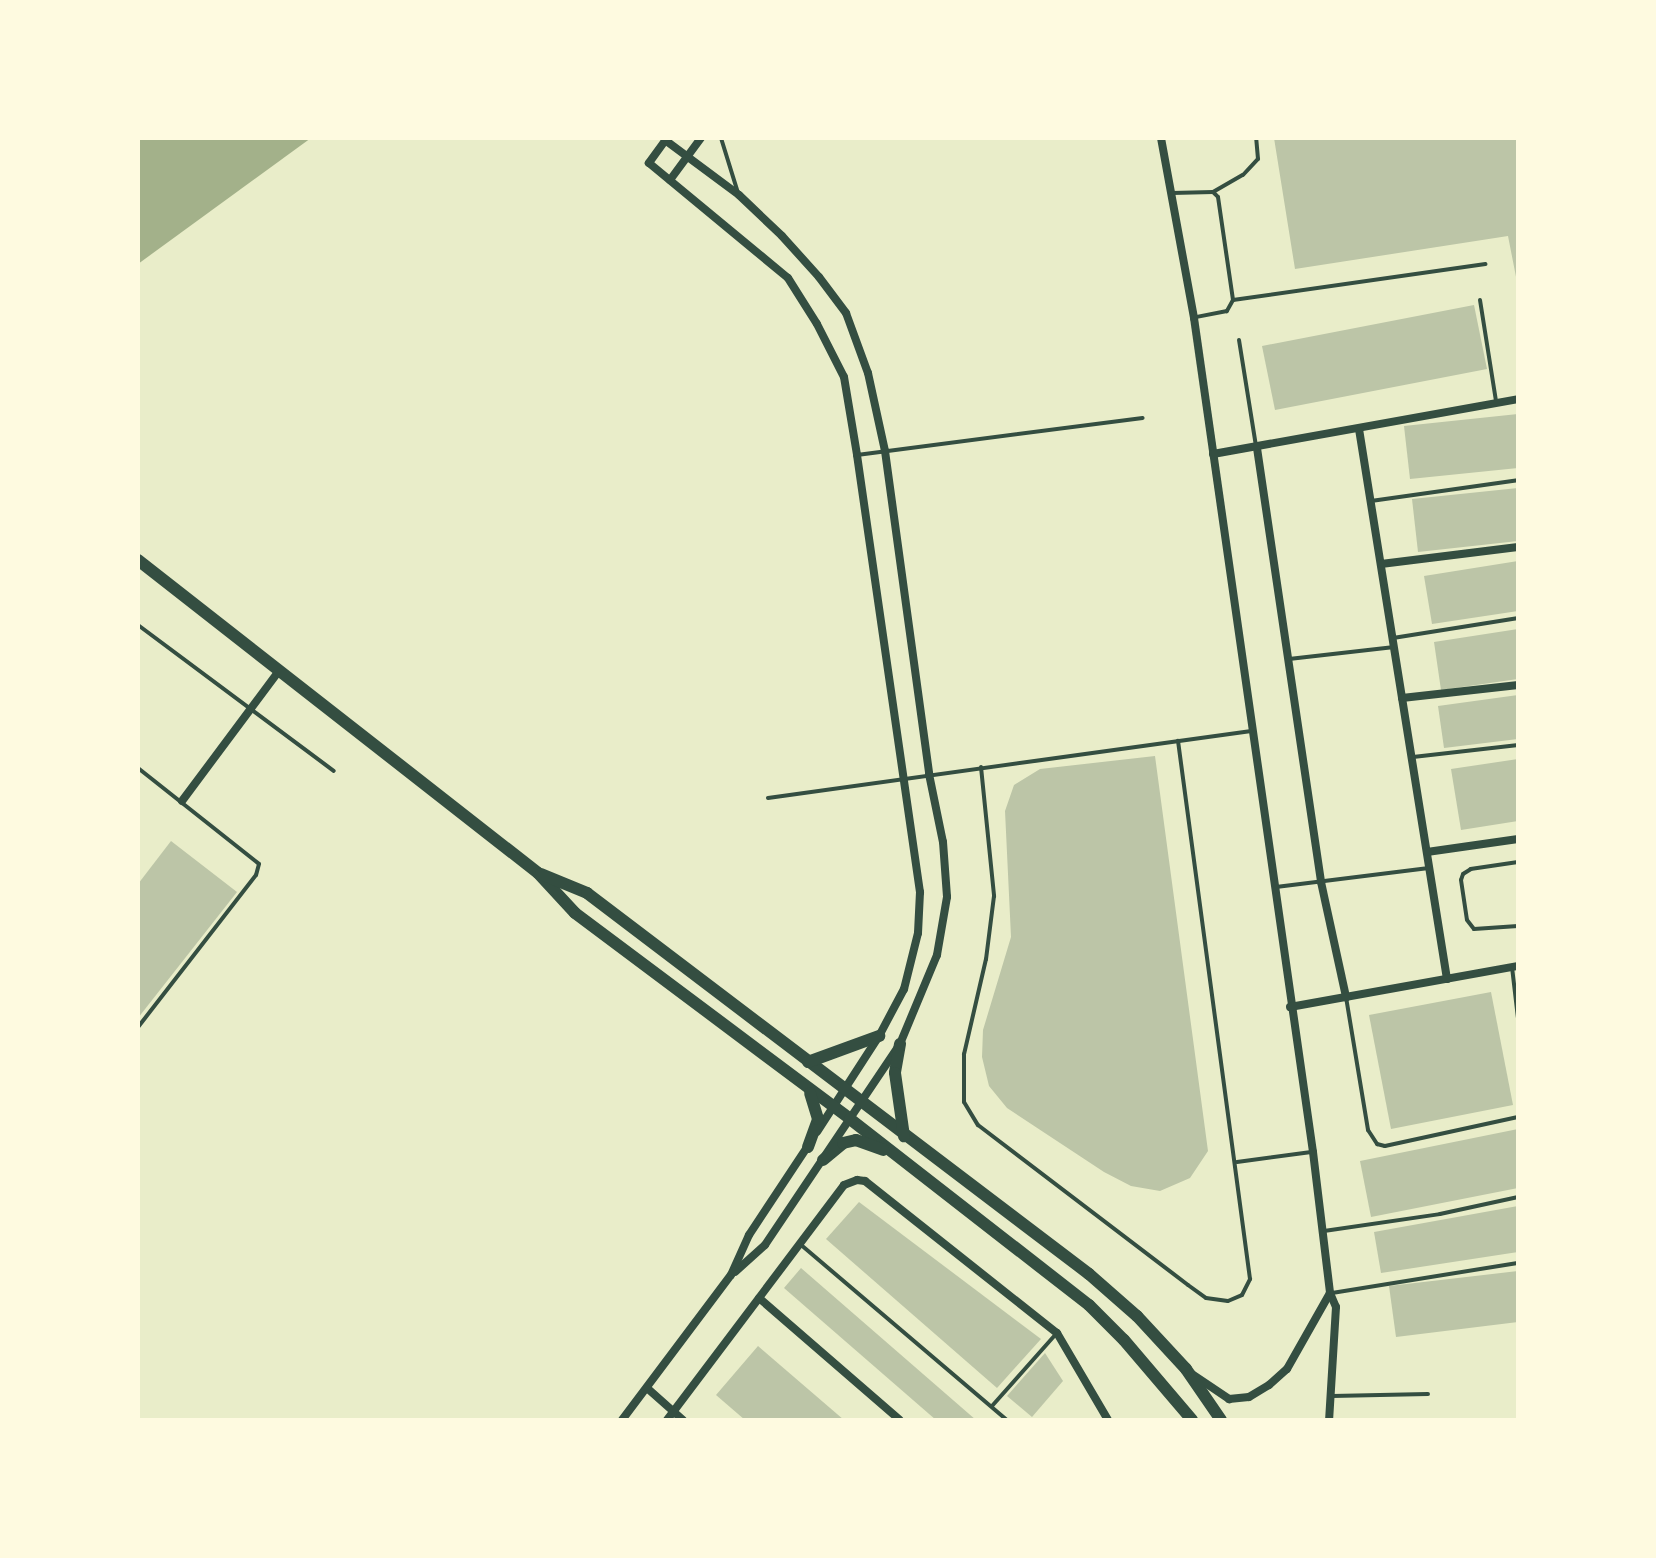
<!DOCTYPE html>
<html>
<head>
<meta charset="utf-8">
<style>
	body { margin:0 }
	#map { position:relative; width:1656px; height:1558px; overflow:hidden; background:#e9edc9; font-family:"Open Sans",sans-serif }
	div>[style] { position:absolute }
	.water>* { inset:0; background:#a3b18a }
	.building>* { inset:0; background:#bcc5a7 }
	.service>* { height:4px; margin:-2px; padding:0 2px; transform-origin:2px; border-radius:2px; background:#344e41 }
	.minor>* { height:8px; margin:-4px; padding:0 4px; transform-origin:4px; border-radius:4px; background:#344e41 }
	.primary>* { height:12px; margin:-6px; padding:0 6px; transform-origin:6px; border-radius:6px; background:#344e41 }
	span { translate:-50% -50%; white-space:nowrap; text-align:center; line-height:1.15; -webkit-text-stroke:8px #fefae0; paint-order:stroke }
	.frame { position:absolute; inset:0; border:140px solid #fefae0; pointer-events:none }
</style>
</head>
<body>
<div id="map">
	<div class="water">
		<i style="clip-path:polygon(138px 138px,311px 138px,138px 264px)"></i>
	</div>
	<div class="building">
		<i style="clip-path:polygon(1274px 138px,1518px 138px,1518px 287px,1508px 236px,1295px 269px)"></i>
		<i style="clip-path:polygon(1474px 305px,1487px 369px,1275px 410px,1262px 346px)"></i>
		<i style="clip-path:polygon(1518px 414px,1518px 468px,1410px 479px,1404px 426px)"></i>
		<i style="clip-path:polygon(1518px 488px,1518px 541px,1418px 552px,1412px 499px)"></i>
		<i style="clip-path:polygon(1518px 561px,1518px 611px,1432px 624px,1424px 576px)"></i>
		<i style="clip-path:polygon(1518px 629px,1518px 679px,1441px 690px,1434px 642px)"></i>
		<i style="clip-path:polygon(1518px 695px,1518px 739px,1444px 748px,1438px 706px)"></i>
		<i style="clip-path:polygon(1155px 756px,1208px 1151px,1190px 1178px,1160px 1191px,1131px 1186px,1104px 1172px,1007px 1108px,989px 1086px,982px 1057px,983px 1030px,1011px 937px,1005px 811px,1014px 785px,1040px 769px)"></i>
		<i style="clip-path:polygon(1518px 759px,1518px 821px,1461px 830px,1451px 769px)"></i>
		<i style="clip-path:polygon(171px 841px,237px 892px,138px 1018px,138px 884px)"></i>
		<i style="clip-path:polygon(1491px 992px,1513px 1105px,1391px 1129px,1369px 1015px)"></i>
		<i style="clip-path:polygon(1518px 1129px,1518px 1188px,1371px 1217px,1360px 1161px)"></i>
		<i style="clip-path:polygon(859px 1202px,1041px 1339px,997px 1388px,826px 1239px)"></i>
		<i style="clip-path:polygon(1518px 1206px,1518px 1252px,1381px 1273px,1374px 1232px)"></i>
		<i style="clip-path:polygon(801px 1268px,976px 1420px,936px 1420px,784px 1288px)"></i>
		<i style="clip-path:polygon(1518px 1271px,1518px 1322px,1396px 1337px,1389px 1286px)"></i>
		<i style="clip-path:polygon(758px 1346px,844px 1420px,745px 1420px,716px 1395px)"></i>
		<i style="clip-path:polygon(1045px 1353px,1063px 1381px,1032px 1417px,1007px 1396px)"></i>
	</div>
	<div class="service">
		<i style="left:721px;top:138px;width:58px;rotate:72.8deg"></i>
		<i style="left:1213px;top:192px;width:34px;rotate:-30deg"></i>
		<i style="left:1243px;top:175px;width:22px;rotate:-47deg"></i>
		<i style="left:1258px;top:159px;width:21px;rotate:-95deg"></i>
		<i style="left:1172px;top:193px;width:41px;rotate:-1.4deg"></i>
		<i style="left:1213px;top:192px;width:7px;rotate:45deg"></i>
		<i style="left:1218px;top:197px;width:104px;rotate:81.7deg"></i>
		<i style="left:1233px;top:300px;width:13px;rotate:119deg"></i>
		<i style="left:1227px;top:311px;width:32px;rotate:169deg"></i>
		<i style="left:1233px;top:300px;width:255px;rotate:-8.1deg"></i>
		<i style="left:1480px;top:300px;width:102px;rotate:81deg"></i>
		<i style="left:1239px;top:340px;width:107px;rotate:80.9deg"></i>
		<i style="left:857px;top:455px;width:288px;rotate:-7.4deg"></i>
		<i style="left:1371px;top:501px;width:148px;rotate:-8.1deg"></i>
		<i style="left:138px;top:625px;width:244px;rotate:36.7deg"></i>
		<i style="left:1393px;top:638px;width:127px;rotate:-9.1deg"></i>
		<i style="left:1289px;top:659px;width:106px;rotate:-6.5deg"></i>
		<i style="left:1413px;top:757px;width:106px;rotate:-6.5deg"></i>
		<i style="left:981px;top:767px;width:130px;rotate:84.2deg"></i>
		<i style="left:994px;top:896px;width:64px;rotate:97.2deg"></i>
		<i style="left:986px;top:959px;width:98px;rotate:103deg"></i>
		<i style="left:964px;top:1054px;width:48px;rotate:90deg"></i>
		<i style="left:964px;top:1102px;width:27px;rotate:59deg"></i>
		<i style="left:978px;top:1125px;width:264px;rotate:37.3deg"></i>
		<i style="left:1188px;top:1285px;width:22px;rotate:36deg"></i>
		<i style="left:1206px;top:1298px;width:22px;rotate:8deg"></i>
		<i style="left:1228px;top:1301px;width:15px;rotate:-23deg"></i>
		<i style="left:1242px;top:1295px;width:18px;rotate:-63deg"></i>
		<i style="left:1250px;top:1279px;width:543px;rotate:-97.62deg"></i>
		<i style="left:138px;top:768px;width:154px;rotate:38.4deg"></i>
		<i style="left:259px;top:864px;width:11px;rotate:105deg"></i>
		<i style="left:256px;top:875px;width:192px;rotate:127.8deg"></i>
		<i style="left:768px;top:798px;width:488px;rotate:-7.9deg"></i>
		<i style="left:1518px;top:862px;width:48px;rotate:171.5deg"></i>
		<i style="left:1471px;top:869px;width:9px;rotate:148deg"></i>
		<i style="left:1463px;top:874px;width:6px;rotate:108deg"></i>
		<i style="left:1461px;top:880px;width:40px;rotate:81.5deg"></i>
		<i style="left:1467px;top:920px;width:11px;rotate:52deg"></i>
		<i style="left:1474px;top:929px;width:44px;rotate:-3.9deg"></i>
		<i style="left:1276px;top:887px;width:154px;rotate:-7.1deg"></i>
		<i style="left:1512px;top:967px;width:51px;rotate:83.3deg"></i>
		<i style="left:1346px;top:997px;width:135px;rotate:80.6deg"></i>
		<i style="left:1368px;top:1130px;width:17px;rotate:57deg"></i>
		<i style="left:1377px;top:1144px;width:8px;rotate:14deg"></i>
		<i style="left:1385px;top:1146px;width:136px;rotate:-12.3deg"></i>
		<i style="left:1237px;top:1162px;width:75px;rotate:-7.7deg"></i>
		<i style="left:1324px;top:1231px;width:117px;rotate:-8.3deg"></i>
		<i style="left:1440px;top:1214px;width:80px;rotate:-12.3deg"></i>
		<i style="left:800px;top:1244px;width:272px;rotate:40.4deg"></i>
		<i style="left:1332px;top:1293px;width:188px;rotate:-9.2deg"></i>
		<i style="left:1332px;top:1396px;width:96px;rotate:-1.2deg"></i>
		<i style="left:992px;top:1406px;width:95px;rotate:-48.4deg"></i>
	</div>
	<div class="minor">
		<i style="left:667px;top:138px;width:31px;rotate:126deg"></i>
		<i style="left:649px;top:163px;width:180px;rotate:39.6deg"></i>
		<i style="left:788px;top:278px;width:54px;rotate:57.8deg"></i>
		<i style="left:817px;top:324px;width:59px;rotate:63deg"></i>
		<i style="left:844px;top:377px;width:79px;rotate:80.5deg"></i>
		<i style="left:857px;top:455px;width:442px;rotate:81.8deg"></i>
		<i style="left:920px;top:892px;width:41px;rotate:92.8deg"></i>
		<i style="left:918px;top:933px;width:58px;rotate:104deg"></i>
		<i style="left:904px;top:989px;width:53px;rotate:118deg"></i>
		<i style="left:879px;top:1036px;width:114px;rotate:122.9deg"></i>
		<i style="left:1161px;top:138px;width:183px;rotate:79.6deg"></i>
		<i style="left:1194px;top:318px;width:842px;rotate:81.88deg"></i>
		<i style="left:1313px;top:1152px;width:142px;rotate:83.1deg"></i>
		<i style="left:1330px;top:1293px;width:15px;rotate:67deg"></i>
		<i style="left:1336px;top:1307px;width:113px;rotate:93.5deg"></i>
		<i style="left:665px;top:140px;width:92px;rotate:36.6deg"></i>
		<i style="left:739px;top:195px;width:59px;rotate:43.6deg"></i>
		<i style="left:782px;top:236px;width:55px;rotate:47.9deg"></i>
		<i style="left:819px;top:277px;width:45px;rotate:53.1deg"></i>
		<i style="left:846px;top:313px;width:64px;rotate:69.9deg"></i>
		<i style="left:868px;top:373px;width:80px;rotate:77.7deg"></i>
		<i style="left:885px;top:451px;width:326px;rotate:82.2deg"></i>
		<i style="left:929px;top:774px;width:69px;rotate:78.4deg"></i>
		<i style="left:943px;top:842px;width:55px;rotate:85.8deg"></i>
		<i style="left:947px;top:897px;width:59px;rotate:99.8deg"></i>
		<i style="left:937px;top:955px;width:96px;rotate:112.6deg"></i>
		<i style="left:900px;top:1044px;width:242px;rotate:123.9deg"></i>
		<i style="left:765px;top:1245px;width:40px;rotate:138deg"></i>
		<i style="left:670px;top:180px;width:52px;rotate:-53.6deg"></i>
		<i style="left:1359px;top:429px;width:557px;rotate:80.91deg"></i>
		<i style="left:1257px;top:448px;width:439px;rotate:81.6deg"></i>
		<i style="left:1321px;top:882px;width:118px;rotate:77.7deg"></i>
		<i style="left:1213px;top:454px;width:310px;rotate:-10.2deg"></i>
		<i style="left:1381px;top:564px;width:138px;rotate:-7.1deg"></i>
		<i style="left:1402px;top:698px;width:117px;rotate:-6.4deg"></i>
		<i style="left:182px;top:801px;width:161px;rotate:-53.3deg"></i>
		<i style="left:1427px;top:852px;width:92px;rotate:-8.1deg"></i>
		<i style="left:1290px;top:1007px;width:232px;rotate:-10.2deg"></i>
		<i style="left:759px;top:1298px;width:186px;rotate:40.9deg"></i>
		<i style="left:1192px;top:1374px;width:45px;rotate:34deg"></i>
		<i style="left:1229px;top:1399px;width:20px;rotate:-6deg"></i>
		<i style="left:1249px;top:1397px;width:23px;rotate:-31deg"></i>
		<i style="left:1269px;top:1385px;width:24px;rotate:-42deg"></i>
		<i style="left:1287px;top:1369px;width:87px;rotate:-60.5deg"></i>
		<i style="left:647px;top:1388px;width:48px;rotate:41.6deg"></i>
		<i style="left:622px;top:1420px;width:181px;rotate:-53.1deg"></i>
		<i style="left:731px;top:1275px;width:44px;rotate:-65.8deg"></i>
		<i style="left:749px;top:1235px;width:110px;rotate:-56.5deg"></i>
		<i style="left:667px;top:1420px;width:294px;rotate:-53deg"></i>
		<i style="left:844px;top:1185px;width:14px;rotate:-21deg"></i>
		<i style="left:857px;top:1180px;width:8px;rotate:7deg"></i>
		<i style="left:865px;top:1181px;width:245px;rotate:38.4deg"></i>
		<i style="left:1057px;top:1333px;width:101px;rotate:59.6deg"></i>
	</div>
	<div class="primary">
		<i style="left:138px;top:560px;width:508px;rotate:38.04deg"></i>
		<i style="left:538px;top:873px;width:54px;rotate:47.2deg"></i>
		<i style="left:575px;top:913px;width:344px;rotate:36.8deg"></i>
		<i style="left:850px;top:1119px;width:303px;rotate:37.9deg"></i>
		<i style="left:1089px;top:1305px;width:49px;rotate:45deg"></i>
		<i style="left:1124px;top:1340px;width:105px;rotate:49.6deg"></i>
		<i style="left:541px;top:874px;width:50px;rotate:22.4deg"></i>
		<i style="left:587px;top:893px;width:630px;rotate:37.2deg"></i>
		<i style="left:1089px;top:1274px;width:64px;rotate:41.2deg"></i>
		<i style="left:1137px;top:1316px;width:72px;rotate:47.2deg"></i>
		<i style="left:1186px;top:1369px;width:62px;rotate:55.5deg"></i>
		<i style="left:900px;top:1044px;width:29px;rotate:100deg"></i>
		<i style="left:895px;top:1073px;width:64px;rotate:81.9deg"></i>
		<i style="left:808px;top:1062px;width:76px;rotate:-20.1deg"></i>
		<i style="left:808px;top:1147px;width:30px;rotate:-70deg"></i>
		<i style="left:818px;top:1119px;width:27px;rotate:-107deg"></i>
		<i style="left:823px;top:1160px;width:26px;rotate:-40deg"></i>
		<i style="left:843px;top:1143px;width:13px;rotate:-13deg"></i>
		<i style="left:856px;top:1140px;width:29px;rotate:20deg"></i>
	</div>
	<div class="frame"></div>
</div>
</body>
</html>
